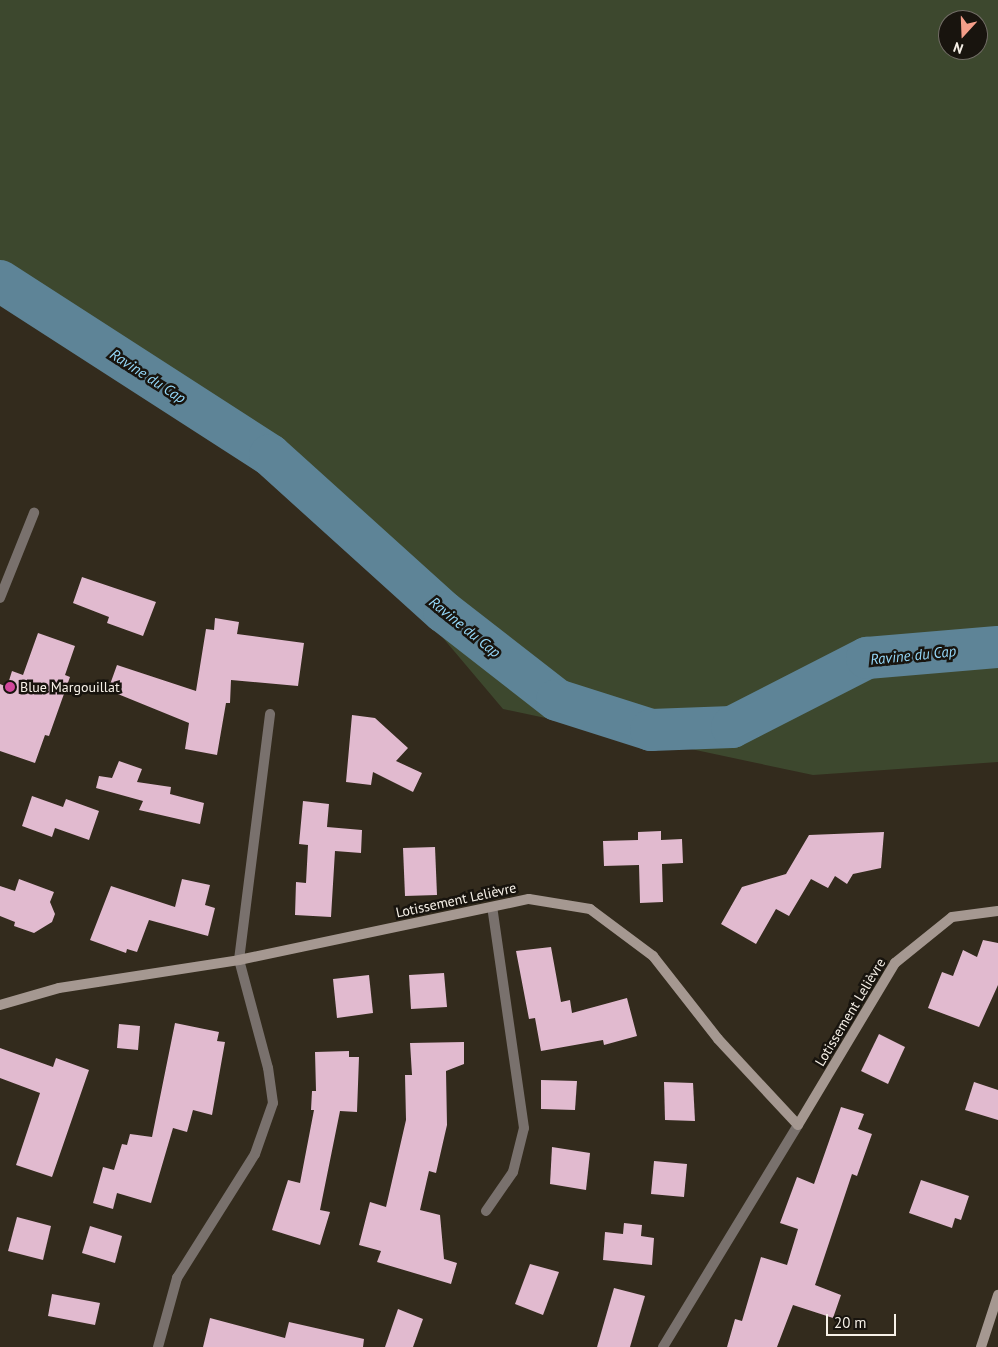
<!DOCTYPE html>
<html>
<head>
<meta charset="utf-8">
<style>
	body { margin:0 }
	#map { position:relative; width:998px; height:1347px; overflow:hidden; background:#332b1d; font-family:"PT Sans",sans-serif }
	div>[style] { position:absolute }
	.green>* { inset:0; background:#3d482e }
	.river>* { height:42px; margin:-21px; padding:0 21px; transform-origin:21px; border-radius:21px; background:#5e8497 }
	.building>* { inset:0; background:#e1bacf }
	.street>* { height:10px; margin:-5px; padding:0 5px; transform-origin:5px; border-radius:5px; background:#79716d }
	.secondary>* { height:10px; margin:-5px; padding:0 5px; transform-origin:5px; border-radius:5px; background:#a59891 }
	.dots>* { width:14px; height:14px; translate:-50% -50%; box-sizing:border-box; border:2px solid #18140e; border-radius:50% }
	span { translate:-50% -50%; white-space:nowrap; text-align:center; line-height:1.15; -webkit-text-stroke:5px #18140e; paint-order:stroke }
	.poi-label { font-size:14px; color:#f7f1e8 }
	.left { translate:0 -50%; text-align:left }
	.street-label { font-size:14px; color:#f7f1e8 }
	.water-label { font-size:15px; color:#95d8f9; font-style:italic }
	.north { position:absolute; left:938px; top:10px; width:50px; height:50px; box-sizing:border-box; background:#18140e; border:1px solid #716c65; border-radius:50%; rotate:200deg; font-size:14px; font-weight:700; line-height:20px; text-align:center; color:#f7f1e8 }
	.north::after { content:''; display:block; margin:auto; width:18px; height:22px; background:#f49e89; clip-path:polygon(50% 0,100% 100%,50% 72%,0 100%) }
	.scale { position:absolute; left:826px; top:1314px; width:70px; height:22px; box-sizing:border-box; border:2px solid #f7f1e8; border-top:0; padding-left:6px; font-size:15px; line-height:18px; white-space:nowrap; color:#f7f1e8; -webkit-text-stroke:4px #18140e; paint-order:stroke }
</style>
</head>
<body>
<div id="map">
	<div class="green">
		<i style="clip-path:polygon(evenodd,0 0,998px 0,998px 762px,813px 775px,503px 709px,280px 445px,0 301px,0 0,948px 20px,978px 20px,978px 50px,948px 50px,948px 20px)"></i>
	</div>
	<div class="river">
		<i style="left:0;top:281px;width:321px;rotate:32.8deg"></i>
		<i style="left:270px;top:455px;width:234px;rotate:42.1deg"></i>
		<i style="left:444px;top:612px;width:143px;rotate:37.9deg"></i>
		<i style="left:557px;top:700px;width:99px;rotate:17.7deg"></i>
		<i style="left:651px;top:730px;width:81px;rotate:-2.1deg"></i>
		<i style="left:732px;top:727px;width:152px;rotate:-27.1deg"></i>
		<i style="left:867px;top:658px;width:131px;rotate:-4.8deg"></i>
	</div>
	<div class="building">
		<i style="clip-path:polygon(82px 577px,156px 602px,143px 636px,107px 623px,109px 617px,73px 603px)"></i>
		<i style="clip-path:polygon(215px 618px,239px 622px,237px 634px,304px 643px,298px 686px,231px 680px,230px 703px,226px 703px,217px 755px,185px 749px,189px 723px,108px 690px,117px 665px,196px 691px,206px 629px,214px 630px)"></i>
		<i style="clip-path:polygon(38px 633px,75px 646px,65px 675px,70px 677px,49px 736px,45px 735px,35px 763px,0 751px,0 684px,7px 687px,12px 671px,23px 675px)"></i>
		<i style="clip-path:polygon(352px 715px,375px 718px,408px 748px,396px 761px,422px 773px,413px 792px,373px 772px,371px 785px,346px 782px)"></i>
		<i style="clip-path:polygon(119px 761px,142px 769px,137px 782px,171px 787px,170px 794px,204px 803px,200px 824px,139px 810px,143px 801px,96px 788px,99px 776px,112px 778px)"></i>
		<i style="clip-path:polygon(32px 796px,63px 807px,66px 799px,99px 811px,89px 840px,55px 828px,52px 837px,22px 826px)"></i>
		<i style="clip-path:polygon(303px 801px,329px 804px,327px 827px,362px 830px,361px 853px,335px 851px,331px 917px,295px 915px,296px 882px,306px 883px,308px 845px,299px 844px)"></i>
		<i style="clip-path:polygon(661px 831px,661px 840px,682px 839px,683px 863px,662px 864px,663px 902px,640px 903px,639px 865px,604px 866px,603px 841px,638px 840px,638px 832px)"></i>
		<i style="clip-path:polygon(884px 832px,881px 868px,853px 874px,847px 884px,835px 876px,828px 888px,811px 879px,789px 916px,776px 909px,756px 944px,721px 924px,742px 887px,786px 874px,809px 835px)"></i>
		<i style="clip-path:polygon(435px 847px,437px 895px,405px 896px,403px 848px)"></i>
		<i style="clip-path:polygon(19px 879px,54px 892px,50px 902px,55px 914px,52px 922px,34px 933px,14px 926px,15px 922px,0 916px,0 886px,15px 891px)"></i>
		<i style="clip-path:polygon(182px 879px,210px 885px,205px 905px,215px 908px,208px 936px,149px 920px,137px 952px,127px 949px,126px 953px,90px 940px,111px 886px,175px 907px)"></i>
		<i style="clip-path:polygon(983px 940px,998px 943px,998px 985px,979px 1027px,928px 1008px,942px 972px,953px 976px,963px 950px,977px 957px)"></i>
		<i style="clip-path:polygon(551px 947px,561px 1002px,570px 1000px,572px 1013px,627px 998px,637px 1036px,604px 1045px,603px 1040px,541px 1051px,535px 1018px,529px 1019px,516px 951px)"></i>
		<i style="clip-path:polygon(444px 973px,447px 1007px,411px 1009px,409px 975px)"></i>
		<i style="clip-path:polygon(369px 975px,373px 1013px,337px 1018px,333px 979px)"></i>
		<i style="clip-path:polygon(175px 1023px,219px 1032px,217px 1041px,225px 1042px,212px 1115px,193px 1110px,187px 1132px,173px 1128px,151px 1203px,117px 1193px,113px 1209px,93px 1203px,103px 1167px,114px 1170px,122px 1144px,127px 1145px,130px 1134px,152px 1137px)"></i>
		<i style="clip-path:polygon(119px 1024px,140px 1026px,138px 1050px,117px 1048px)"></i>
		<i style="clip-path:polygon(879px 1034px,905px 1047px,888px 1084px,861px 1071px)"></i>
		<i style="clip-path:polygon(464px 1042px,464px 1064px,446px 1071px,447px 1125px,436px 1173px,429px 1171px,420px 1210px,440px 1215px,444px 1259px,457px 1263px,451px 1284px,377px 1262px,381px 1251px,359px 1245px,370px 1202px,386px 1207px,406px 1120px,405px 1075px,412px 1075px,410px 1043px)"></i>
		<i style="clip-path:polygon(0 1048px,53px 1067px,56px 1058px,89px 1070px,52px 1177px,16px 1165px,40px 1093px,0 1078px)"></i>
		<i style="clip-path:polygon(349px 1051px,349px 1057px,359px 1057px,357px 1112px,340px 1111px,320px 1210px,330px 1212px,320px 1245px,272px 1230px,288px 1180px,300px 1183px,314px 1110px,311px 1110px,312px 1091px,316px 1091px,315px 1052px)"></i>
		<i style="clip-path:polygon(541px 1080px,577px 1081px,575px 1110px,541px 1109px)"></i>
		<i style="clip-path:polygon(664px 1082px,693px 1083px,695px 1121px,665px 1120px)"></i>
		<i style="clip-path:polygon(974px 1082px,998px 1090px,998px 1120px,965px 1110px)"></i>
		<i style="clip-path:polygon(841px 1107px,864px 1114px,858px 1129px,872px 1134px,857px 1176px,852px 1174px,815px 1285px,841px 1295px,833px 1318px,793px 1305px,777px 1347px,727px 1347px,735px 1319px,742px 1321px,761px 1257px,787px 1265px,798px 1229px,780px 1223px,797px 1177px,814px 1184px)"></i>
		<i style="clip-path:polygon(552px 1147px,590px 1153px,586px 1190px,550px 1184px)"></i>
		<i style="clip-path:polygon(654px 1161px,687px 1164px,684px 1197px,651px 1194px)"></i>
		<i style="clip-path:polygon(921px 1180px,969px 1196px,961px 1220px,955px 1218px,952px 1228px,909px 1213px)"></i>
		<i style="clip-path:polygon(17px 1217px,51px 1226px,43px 1260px,8px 1251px)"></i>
		<i style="clip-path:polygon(624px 1223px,642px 1225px,641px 1236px,654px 1238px,652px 1265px,603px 1260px,605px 1232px,623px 1234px)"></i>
		<i style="clip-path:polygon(90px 1226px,122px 1236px,115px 1263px,82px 1253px)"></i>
		<i style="clip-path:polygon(530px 1264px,559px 1272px,543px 1315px,515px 1304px)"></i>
		<i style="clip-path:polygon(614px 1288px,645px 1296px,630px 1347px,597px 1347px)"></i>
		<i style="clip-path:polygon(52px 1294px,100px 1303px,95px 1325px,48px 1316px)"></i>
		<i style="clip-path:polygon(398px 1309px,423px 1319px,413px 1347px,385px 1347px)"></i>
		<i style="clip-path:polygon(210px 1318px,285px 1338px,289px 1322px,364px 1339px,363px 1347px,203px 1347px)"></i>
	</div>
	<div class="street">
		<i style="left:0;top:598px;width:92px;rotate:-68.2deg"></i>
		<i style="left:486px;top:1211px;width:47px;rotate:-55.3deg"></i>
		<i style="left:513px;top:1172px;width:45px;rotate:-76deg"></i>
		<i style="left:524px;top:1128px;width:223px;rotate:-98.2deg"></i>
		<i style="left:158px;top:1347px;width:72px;rotate:-74.6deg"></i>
		<i style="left:177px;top:1278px;width:146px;rotate:-57.8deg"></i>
		<i style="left:255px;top:1154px;width:54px;rotate:-70.6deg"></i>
		<i style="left:273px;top:1103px;width:35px;rotate:-98deg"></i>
		<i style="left:268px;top:1068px;width:112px;rotate:-105deg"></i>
		<i style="left:239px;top:960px;width:248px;rotate:-82.8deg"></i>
		<i style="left:663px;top:1347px;width:260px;rotate:-58.7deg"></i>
	</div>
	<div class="secondary">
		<i style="left:0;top:1005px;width:61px;rotate:-16.1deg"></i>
		<i style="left:59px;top:988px;width:182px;rotate:-8.8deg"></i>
		<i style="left:239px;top:960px;width:296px;rotate:-11.9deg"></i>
		<i style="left:529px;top:899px;width:62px;rotate:9.3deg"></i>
		<i style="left:590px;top:909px;width:79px;rotate:36.7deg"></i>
		<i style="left:653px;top:956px;width:105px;rotate:51.9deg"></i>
		<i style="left:718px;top:1039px;width:117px;rotate:47.1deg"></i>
		<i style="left:798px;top:1125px;width:189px;rotate:-59.1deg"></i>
		<i style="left:895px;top:963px;width:73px;rotate:-38.9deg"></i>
		<i style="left:952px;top:917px;width:46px;rotate:-7.4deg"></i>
		<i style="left:981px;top:1347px;width:55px;rotate:-71.9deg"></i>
	</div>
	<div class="dots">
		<i style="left:10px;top:687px;background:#d1479c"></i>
	</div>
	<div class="poi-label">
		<span class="left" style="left:20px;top:687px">Blue Margouillat</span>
	</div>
	<div class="street-label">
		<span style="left:456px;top:900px;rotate:-12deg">Lotissement Lelièvre</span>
		<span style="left:850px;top:1012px;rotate:-59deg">Lotissement Lelièvre</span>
	</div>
	<div class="water-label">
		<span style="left:148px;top:376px;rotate:33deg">Ravine du Cap</span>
		<span style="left:465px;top:627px;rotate:39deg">Ravine du Cap</span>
		<span style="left:913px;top:655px;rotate:-6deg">Ravine du Cap</span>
	</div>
	<div class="north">N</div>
	<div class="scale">20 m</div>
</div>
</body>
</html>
